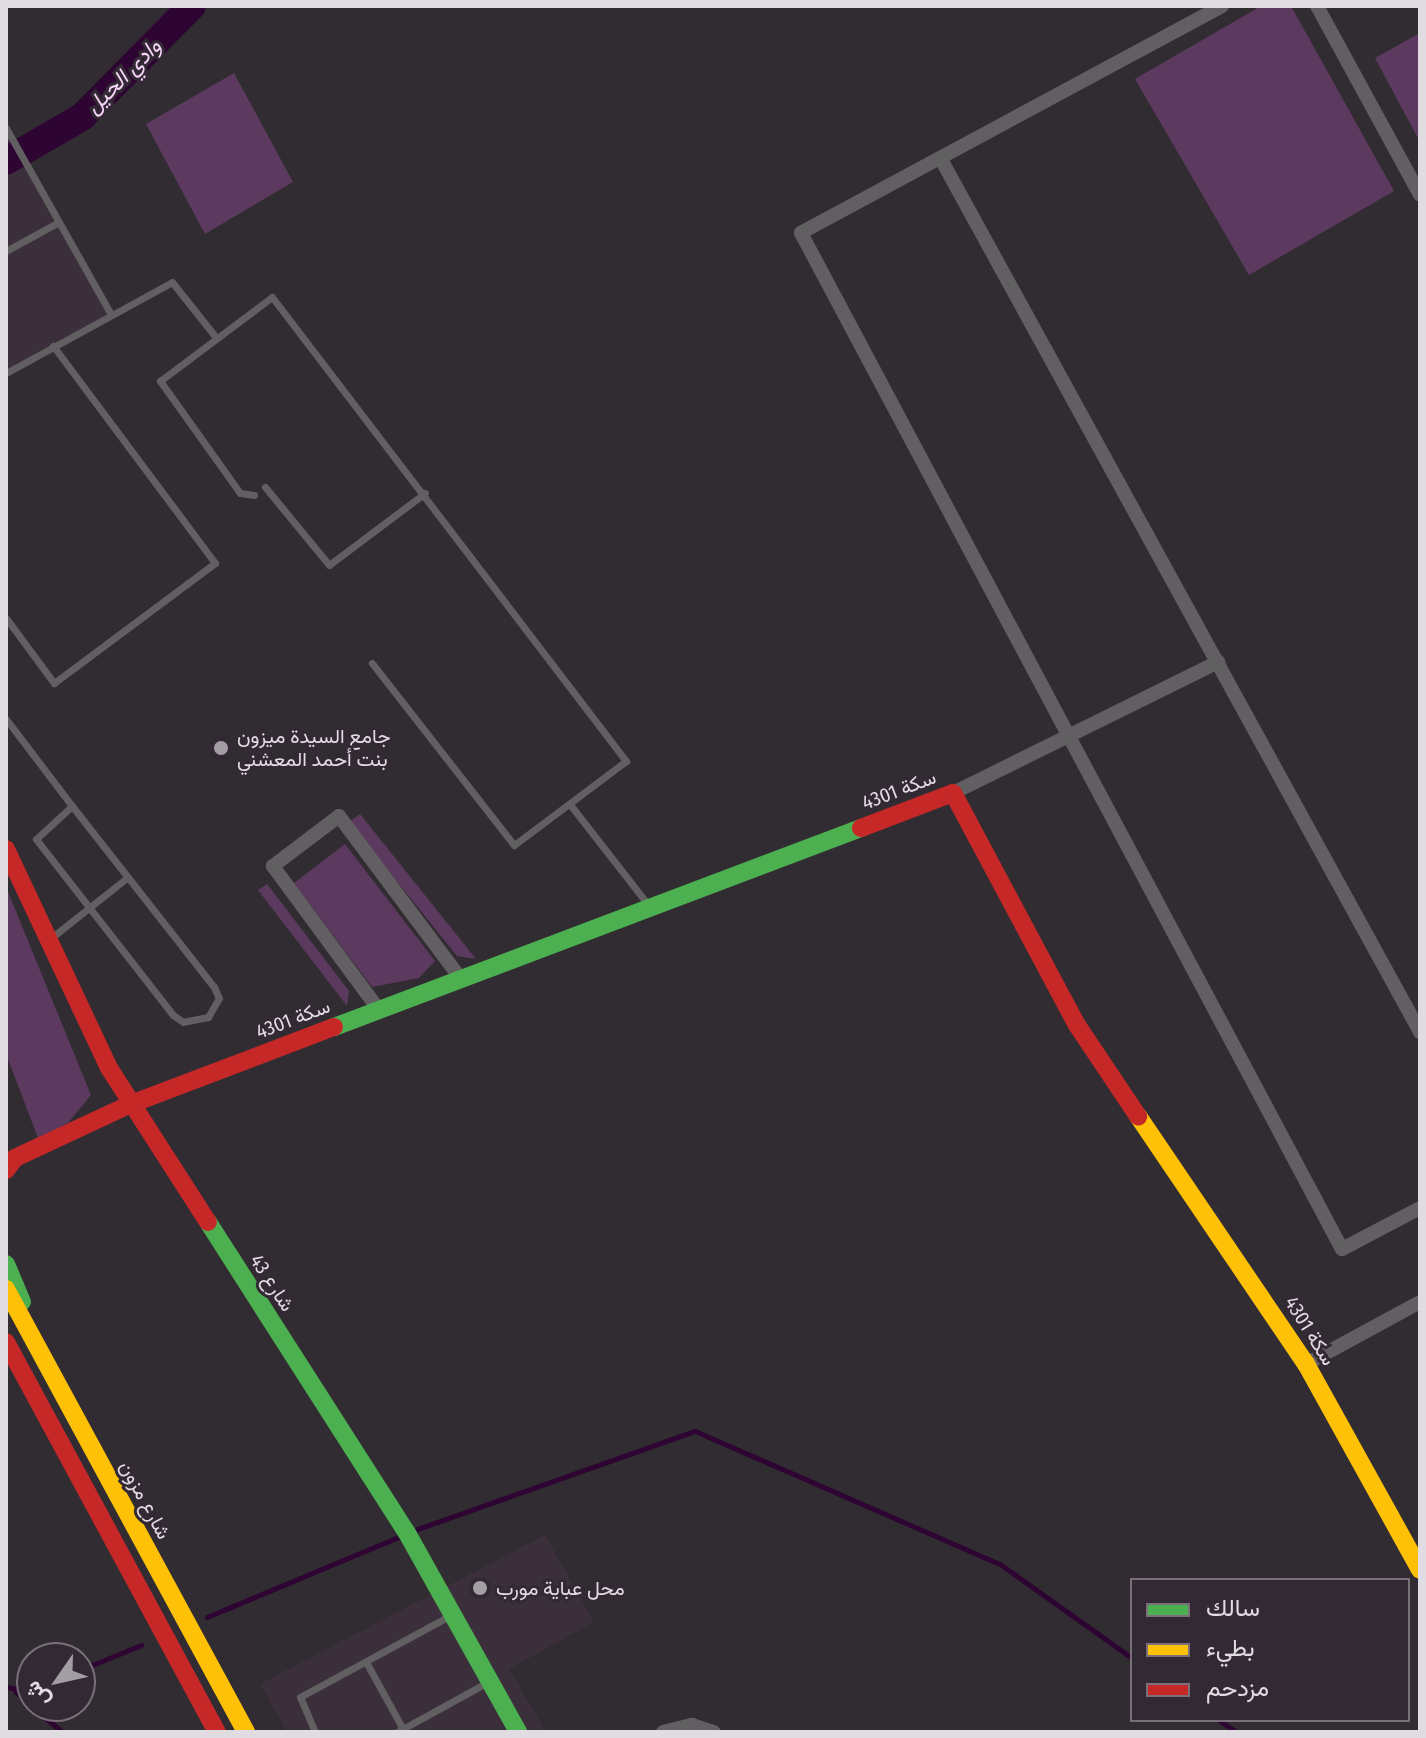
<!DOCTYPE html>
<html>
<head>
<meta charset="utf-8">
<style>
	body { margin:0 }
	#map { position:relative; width:1426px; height:1738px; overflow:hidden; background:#312c31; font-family:"Fira Sans Condensed",Vazirmatn,sans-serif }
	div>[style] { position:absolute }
	.built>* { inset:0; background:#3b2f3c }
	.green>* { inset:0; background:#5c3a5f }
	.stream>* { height:5px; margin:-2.5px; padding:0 2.5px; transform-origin:2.5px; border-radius:2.5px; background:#2d0432 }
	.river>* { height:28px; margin:-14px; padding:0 14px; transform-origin:14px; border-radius:14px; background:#2d0432 }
	.lane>* { height:7px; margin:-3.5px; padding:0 3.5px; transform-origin:3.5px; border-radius:3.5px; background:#615f61 }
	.street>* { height:14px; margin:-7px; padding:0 7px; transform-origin:7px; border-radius:7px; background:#615f61 }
	.fast>* { height:18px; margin:-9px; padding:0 9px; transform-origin:9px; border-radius:9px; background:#4caf50 }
	.slow>* { height:18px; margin:-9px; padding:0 9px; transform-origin:9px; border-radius:9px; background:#ffc107 }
	.jam>* { height:18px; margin:-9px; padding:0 9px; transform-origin:9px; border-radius:9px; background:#c62828 }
	.dots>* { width:22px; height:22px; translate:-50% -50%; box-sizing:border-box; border:4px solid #332934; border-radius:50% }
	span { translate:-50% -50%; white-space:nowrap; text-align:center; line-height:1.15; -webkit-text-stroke:6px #332934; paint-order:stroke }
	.poi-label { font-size:20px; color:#e1dbe2 }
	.left { translate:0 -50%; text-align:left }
	.street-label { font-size:20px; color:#e1dbe2 }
	.water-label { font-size:22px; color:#f9d5fb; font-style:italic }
	.frame { position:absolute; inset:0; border:8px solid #e1dbe2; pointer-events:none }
	.legend { position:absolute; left:1130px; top:1578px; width:280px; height:144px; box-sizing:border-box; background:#332934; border:2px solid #79707a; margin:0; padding:10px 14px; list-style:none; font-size:24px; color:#e1dbe2 }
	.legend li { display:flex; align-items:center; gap:16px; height:40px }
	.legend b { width:40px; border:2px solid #79707a }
	.north { position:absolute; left:16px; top:1642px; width:80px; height:80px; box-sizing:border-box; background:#332934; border:2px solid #79707a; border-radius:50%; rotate:236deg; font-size:22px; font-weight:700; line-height:32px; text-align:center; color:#e1dbe2 }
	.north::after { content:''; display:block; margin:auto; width:28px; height:36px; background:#a39ea4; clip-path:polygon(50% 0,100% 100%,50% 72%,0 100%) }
</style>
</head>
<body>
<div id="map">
	<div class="built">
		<i style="clip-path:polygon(6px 129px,111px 314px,6px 373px)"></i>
		<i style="clip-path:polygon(545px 1535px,594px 1622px,509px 1669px,546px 1732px,287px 1732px,260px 1684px)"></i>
	</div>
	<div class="green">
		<i style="clip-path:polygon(1261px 6px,1291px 6px,1394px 191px,1249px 275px,1135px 79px)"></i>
		<i style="clip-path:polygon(1420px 33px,1420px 142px,1375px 58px)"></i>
		<i style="clip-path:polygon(234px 73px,293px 182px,205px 234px,146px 124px)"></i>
		<i style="clip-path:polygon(360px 814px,476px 959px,457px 956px,349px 822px)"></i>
		<i style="clip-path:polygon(345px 844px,435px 961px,419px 978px,372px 987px,294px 883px)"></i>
		<i style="clip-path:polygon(267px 884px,349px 991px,347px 1006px,258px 890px)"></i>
		<i style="clip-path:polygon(6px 887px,91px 1095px,68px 1123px,38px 1138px,6px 1054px)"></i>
	</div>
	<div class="stream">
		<i style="left:412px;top:1531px;width:300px;rotate:-19.5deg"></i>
		<i style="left:695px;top:1431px;width:333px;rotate:23.6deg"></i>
		<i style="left:1000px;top:1564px;width:162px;rotate:35.5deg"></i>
		<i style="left:207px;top:1617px;width:212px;rotate:-22.7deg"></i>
		<i style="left:80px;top:1670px;width:66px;rotate:-22.3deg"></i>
		<i style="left:6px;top:1687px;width:26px;rotate:9deg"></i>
		<i style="left:15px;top:1691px;width:23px;rotate:41deg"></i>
		<i style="left:32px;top:1706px;width:40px;rotate:41deg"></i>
		<i style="left:1219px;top:1720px;width:21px;rotate:35deg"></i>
	</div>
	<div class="river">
		<i style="left:6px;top:161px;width:88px;rotate:-30.1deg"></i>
		<i style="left:82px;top:117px;width:156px;rotate:-45.3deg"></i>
	</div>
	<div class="lane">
		<i style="left:6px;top:128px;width:214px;rotate:60.6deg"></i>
		<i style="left:6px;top:251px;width:60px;rotate:-28.7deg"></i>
		<i style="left:6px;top:373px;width:189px;rotate:-28.7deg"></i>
		<i style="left:172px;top:282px;width:68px;rotate:51.6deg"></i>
		<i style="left:265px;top:487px;width:101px;rotate:50.6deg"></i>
		<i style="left:329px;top:565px;width:120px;rotate:-36.9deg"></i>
		<i style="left:254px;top:495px;width:14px;rotate:-172deg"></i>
		<i style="left:240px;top:493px;width:138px;rotate:-125.5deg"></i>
		<i style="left:160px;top:381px;width:140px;rotate:-36.9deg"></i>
		<i style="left:272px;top:297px;width:584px;rotate:52.66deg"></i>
		<i style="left:626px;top:761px;width:140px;rotate:143.1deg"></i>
		<i style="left:514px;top:845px;width:231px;rotate:-128deg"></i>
		<i style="left:6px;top:618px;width:81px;rotate:53.6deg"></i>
		<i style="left:54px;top:683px;width:201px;rotate:-36.7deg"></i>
		<i style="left:215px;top:563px;width:271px;rotate:-126.7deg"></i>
		<i style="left:6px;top:719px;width:109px;rotate:52.8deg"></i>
		<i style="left:72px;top:806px;width:230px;rotate:51.9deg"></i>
		<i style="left:214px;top:987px;width:12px;rotate:66deg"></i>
		<i style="left:219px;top:998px;width:22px;rotate:120deg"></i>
		<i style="left:208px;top:1017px;width:25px;rotate:169deg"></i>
		<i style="left:183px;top:1022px;width:12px;rotate:-145deg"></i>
		<i style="left:173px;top:1015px;width:223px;rotate:-127.9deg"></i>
		<i style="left:36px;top:839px;width:49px;rotate:-42.5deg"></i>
		<i style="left:572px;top:807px;width:125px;rotate:52.1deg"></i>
		<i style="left:51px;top:938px;width:98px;rotate:-38.4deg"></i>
		<i style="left:366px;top:1662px;width:77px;rotate:61.1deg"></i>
		<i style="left:315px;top:1732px;width:38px;rotate:-113deg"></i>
		<i style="left:300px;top:1697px;width:170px;rotate:-28.5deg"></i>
		<i style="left:397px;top:1732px;width:104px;rotate:-28.8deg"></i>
	</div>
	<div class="street">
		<i style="left:1222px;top:6px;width:478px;rotate:151.7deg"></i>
		<i style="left:801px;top:233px;width:1151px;rotate:61.97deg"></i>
		<i style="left:1342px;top:1249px;width:88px;rotate:-27.7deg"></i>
		<i style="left:1317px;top:6px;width:215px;rotate:61.4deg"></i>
		<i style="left:942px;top:161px;width:994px;rotate:61.24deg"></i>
		<i style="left:953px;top:793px;width:296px;rotate:-26.3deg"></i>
		<i style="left:379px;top:1010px;width:179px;rotate:-126.4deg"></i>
		<i style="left:273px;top:866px;width:83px;rotate:-37.1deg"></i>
		<i style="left:339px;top:816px;width:204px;rotate:53.2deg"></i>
		<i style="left:1306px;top:1364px;width:130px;rotate:-28.5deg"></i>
		<i style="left:663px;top:1732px;width:30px;rotate:-14deg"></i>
		<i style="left:692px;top:1725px;width:23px;rotate:18deg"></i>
	</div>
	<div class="fast">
		<i style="left:334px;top:1027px;width:563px;rotate:-20.69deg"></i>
		<i style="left:208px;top:1222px;width:369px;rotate:57.4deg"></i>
		<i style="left:407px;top:1533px;width:228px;rotate:60.8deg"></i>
		<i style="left:6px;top:1264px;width:41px;rotate:67.2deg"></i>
	</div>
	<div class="slow">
		<i style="left:1138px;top:1116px;width:300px;rotate:55.9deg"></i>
		<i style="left:1306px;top:1364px;width:235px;rotate:61deg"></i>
		<i style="left:6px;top:1289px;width:504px;rotate:61.55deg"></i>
	</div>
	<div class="jam">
		<i style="left:861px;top:828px;width:98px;rotate:-20.8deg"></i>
		<i style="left:953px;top:793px;width:263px;rotate:61.9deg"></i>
		<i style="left:1077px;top:1025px;width:110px;rotate:56.2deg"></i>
		<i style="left:6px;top:849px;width:242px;rotate:64.8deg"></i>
		<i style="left:109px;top:1068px;width:183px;rotate:57.3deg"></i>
		<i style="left:15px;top:1158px;width:128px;rotate:-25deg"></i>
		<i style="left:131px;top:1104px;width:217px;rotate:-20.8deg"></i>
		<i style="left:6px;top:1170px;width:15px;rotate:-53deg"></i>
		<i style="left:6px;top:1342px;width:443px;rotate:61.6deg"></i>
	</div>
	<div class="dots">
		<i style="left:221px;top:748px;background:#a39ea4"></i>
		<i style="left:480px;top:1588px;background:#a39ea4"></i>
	</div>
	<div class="poi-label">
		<span class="left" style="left:237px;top:748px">جامع السيدة ميزون<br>بنت أحمد المعشني</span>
		<span class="left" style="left:496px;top:1588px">محل عباية مورب</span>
	</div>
	<div class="street-label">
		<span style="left:899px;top:790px;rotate:-21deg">سكة 4301</span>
		<span style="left:293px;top:1019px;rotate:-21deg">سكة 4301</span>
		<span style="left:272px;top:1283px;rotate:57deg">شارع 43</span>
		<span style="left:1310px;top:1331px;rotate:58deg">سكة 4301</span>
		<span style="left:145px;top:1500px;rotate:62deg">شارع مزون</span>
	</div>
	<div class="water-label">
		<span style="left:123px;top:76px;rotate:-45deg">وادي الحيل</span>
	</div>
	<div class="frame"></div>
	<ul class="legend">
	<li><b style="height:10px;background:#4caf50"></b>سالك</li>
	<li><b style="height:10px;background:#ffc107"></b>بطيء</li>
	<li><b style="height:10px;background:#c62828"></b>مزدحم</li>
	</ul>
	<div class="north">ش</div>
</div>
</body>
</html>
